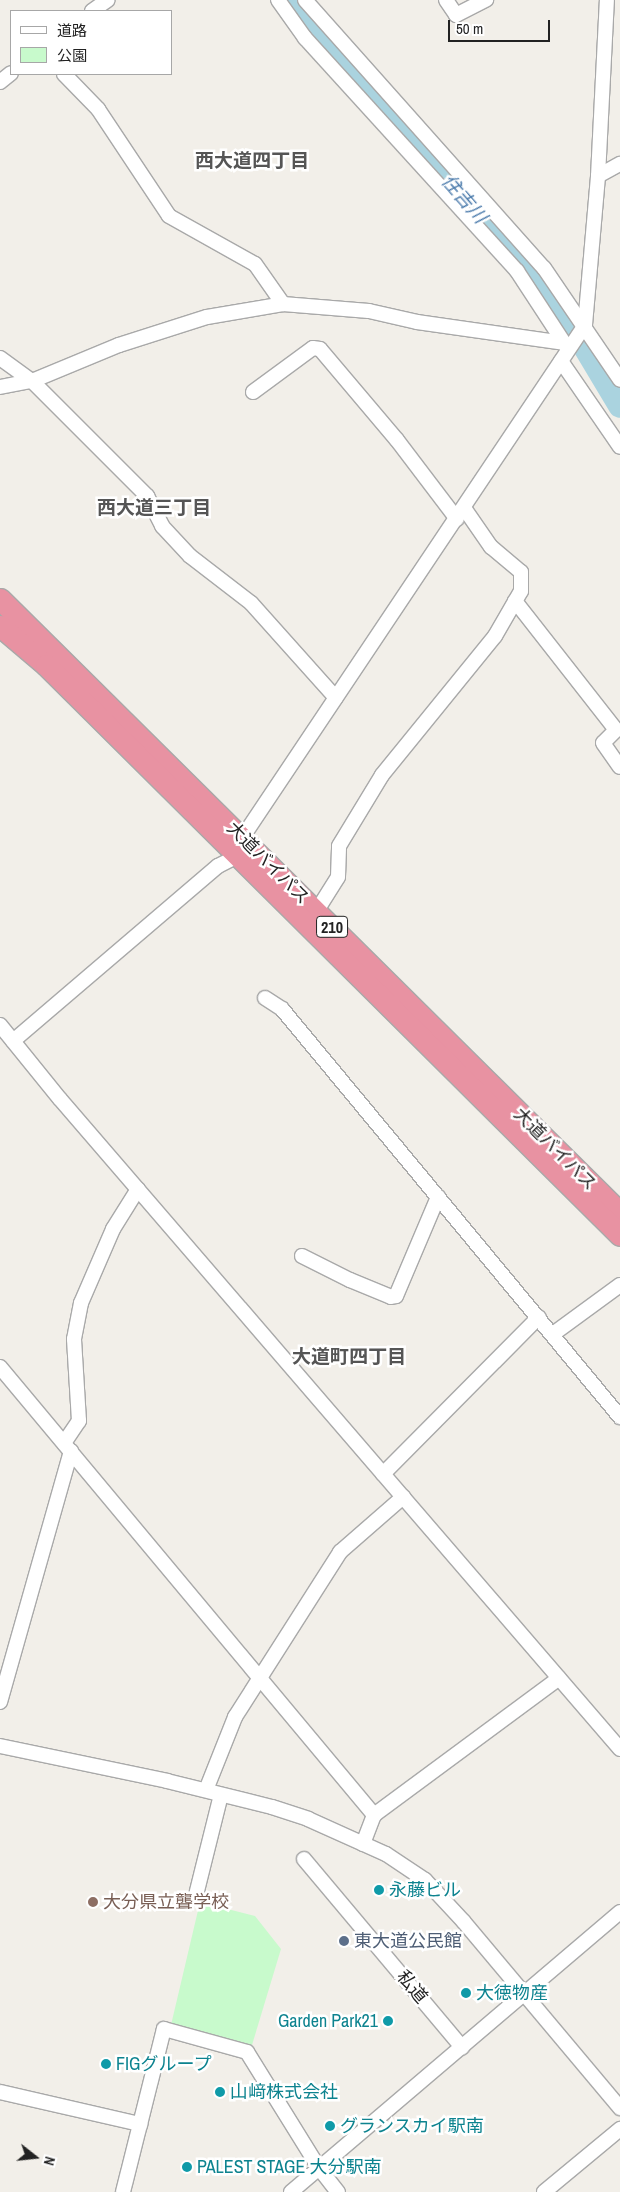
<!DOCTYPE html>
<html>
<head>
<meta charset="utf-8">
<style>
	body { margin:0 }
	#map { position:relative; width:620px; height:2192px; overflow:hidden; background:#f2efe9; font-family:"Archivo Narrow","Noto Sans JP",sans-serif }
	div>[style] { position:absolute }
	.park>* { inset:0; background:#c8facc }
	.river>* { height:25px; margin:-12.5px; padding:0 12.5px; transform-origin:12.5px; border-radius:12.5px; background:#aad3df }
	.roads { filter:drop-shadow(1px 0 #a9a9a9) drop-shadow(-1px 0 #a9a9a9) drop-shadow(0 1px #a9a9a9) drop-shadow(0 -1px #a9a9a9) }
	.minor>* { height:14px; margin:-7px; padding:0 7px; transform-origin:7px; border-radius:7px; background:#fff }
	.highway>* { height:21px; margin:-10.5px; padding:0 10.5px; transform-origin:10.5px; border-radius:10.5px; background:#e892a2 }
	.dots>* { width:14px; height:14px; translate:-50% -50%; box-sizing:border-box; border:2px solid #fff; border-radius:50% }
	span { translate:-50% -50%; white-space:nowrap; text-align:center; line-height:1.15; -webkit-text-stroke:5px #fff; paint-order:stroke }
	.shield-label span { padding:1px 4px; background:#fff; border:1px solid; border-radius:4px; -webkit-text-stroke-width:0 }
	.shield-label { font-size:16px; color:#222; font-weight:700 }
	.street-label { font-size:18px; color:#222 }
	.culture-label { font-size:18px; color:#0d838f }
	.left { translate:0 -50%; text-align:left }
	.right { translate:-100% -50%; text-align:right }
	.education-label { font-size:18px; color:#785e54 }
	.service-label { font-size:18px; color:#4e5e75 }
	.neighbourhood-label { font-size:19px; color:#555; font-weight:700 }
	.water-label { font-size:19px; color:#4a7aab; font-style:italic }
	.legend { position:absolute; left:10px; top:10px; width:162px; height:65px; box-sizing:border-box; background:#fff; border:1px solid #a7a7a7; margin:0; padding:6px 9px; list-style:none; font-size:15px; color:#222 }
	.legend li { display:flex; align-items:center; gap:10px; height:25px }
	.legend b { width:25px; border:1px solid #a7a7a7 }
	.north { position:absolute; left:10px; top:2132px; width:50px; height:50px; -webkit-text-stroke:4px #fff; paint-order:stroke; rotate:106deg; font-size:14px; font-weight:700; line-height:20px; text-align:center; color:#222 }
	.north::after { content:''; display:block; margin:auto; width:18px; height:22px; background:#222; clip-path:polygon(50% 0,100% 100%,50% 72%,0 100%) }
	.scale { position:absolute; left:448px; top:20px; width:102px; height:22px; box-sizing:border-box; border:2px solid #222; border-top:0; padding-left:6px; font-size:15px; line-height:18px; white-space:nowrap; color:#222; -webkit-text-stroke:4px #fff; paint-order:stroke }
</style>
</head>
<body>
<div id="map">
	<div class="park">
		<i style="clip-path:polygon(200px 1902px,255px 1916px,281px 1949px,252px 2045px,171px 2025px)"></i>
	</div>
	<div class="river">
		<i style="left:297px;top:0;width:188px;rotate:50.4deg"></i>
		<i style="left:417px;top:145px;width:113px;rotate:49deg"></i>
		<i style="left:491px;top:230px;width:45px;rotate:43.2deg"></i>
		<i style="left:524px;top:261px;width:66px;rotate:51.7deg"></i>
		<i style="left:565px;top:313px;width:107px;rotate:59.1deg"></i>
	</div>
	<div class="roads">
		<div class="minor">
			<i style="left:278px;top:0;width:47px;rotate:54.6deg"></i>
			<i style="left:305px;top:38px;width:315px;rotate:47.7deg"></i>
			<i style="left:517px;top:271px;width:93px;rotate:56.8deg"></i>
			<i style="left:305px;top:0;width:359px;rotate:48.3deg"></i>
			<i style="left:544px;top:268px;width:135px;rotate:55.8deg"></i>
			<i style="left:446px;top:0;width:18px;rotate:56deg"></i>
			<i style="left:456px;top:15px;width:34px;rotate:-27deg"></i>
			<i style="left:92px;top:11px;width:19px;rotate:-35deg"></i>
			<i style="left:64px;top:74px;width:49px;rotate:45.8deg"></i>
			<i style="left:98px;top:109px;width:128px;rotate:56.4deg"></i>
			<i style="left:169px;top:216px;width:98px;rotate:29.2deg"></i>
			<i style="left:255px;top:264px;width:49px;rotate:55deg"></i>
			<i style="left:0;top:82px;width:14px;rotate:-39deg"></i>
			<i style="left:598px;top:176px;width:25px;rotate:-29deg"></i>
			<i style="left:0;top:358px;width:39px;rotate:36deg"></i>
			<i style="left:32px;top:381px;width:163px;rotate:45deg"></i>
			<i style="left:147px;top:496px;width:34px;rotate:63deg"></i>
			<i style="left:162px;top:526px;width:41px;rotate:47deg"></i>
			<i style="left:190px;top:556px;width:77px;rotate:37.6deg"></i>
			<i style="left:251px;top:603px;width:127px;rotate:48.2deg"></i>
			<i style="left:561px;top:361px;width:104px;rotate:55.5deg"></i>
			<i style="left:0;top:387px;width:33px;rotate:-11deg"></i>
			<i style="left:32px;top:381px;width:94px;rotate:-22.5deg"></i>
			<i style="left:119px;top:345px;width:92px;rotate:-17.7deg"></i>
			<i style="left:207px;top:317px;width:77px;rotate:-9.7deg"></i>
			<i style="left:283px;top:304px;width:86px;rotate:4.7deg"></i>
			<i style="left:369px;top:311px;width:49px;rotate:12.9deg"></i>
			<i style="left:417px;top:322px;width:148px;rotate:8.1deg"></i>
			<i style="left:253px;top:392px;width:74px;rotate:-36.3deg"></i>
			<i style="left:313px;top:348px;width:7px;rotate:8deg"></i>
			<i style="left:320px;top:349px;width:119px;rotate:49.8deg"></i>
			<i style="left:397px;top:440px;width:99px;rotate:52.8deg"></i>
			<i style="left:515px;top:601px;width:164px;rotate:51.9deg"></i>
			<i style="left:616px;top:730px;width:18px;rotate:135deg"></i>
			<i style="left:603px;top:743px;width:29px;rotate:55deg"></i>
			<i style="left:316px;top:912px;width:41px;rotate:-57.8deg"></i>
			<i style="left:338px;top:877px;width:31px;rotate:-88deg"></i>
			<i style="left:339px;top:846px;width:83px;rotate:-58.8deg"></i>
			<i style="left:382px;top:775px;width:179px;rotate:-50.9deg"></i>
			<i style="left:495px;top:636px;width:52px;rotate:-60deg"></i>
			<i style="left:521px;top:591px;width:19px;rotate:-90deg"></i>
			<i style="left:521px;top:572px;width:39px;rotate:-140deg"></i>
			<i style="left:491px;top:547px;width:47px;rotate:-124.7deg"></i>
			<i style="left:265px;top:998px;width:20px;rotate:33deg"></i>
			<i style="left:282px;top:1009px;width:530px;rotate:50.36deg"></i>
			<i style="left:0;top:1025px;width:95px;rotate:51deg"></i>
			<i style="left:60px;top:1099px;width:858px;rotate:49.25deg"></i>
			<i style="left:13px;top:1041px;width:270px;rotate:-40.5deg"></i>
			<i style="left:218px;top:866px;width:22px;rotate:-27deg"></i>
			<i style="left:238px;top:856px;width:18px;rotate:-77deg"></i>
			<i style="left:242px;top:838px;width:617px;rotate:-56.23deg"></i>
			<i style="left:585px;top:325px;width:150px;rotate:-85deg"></i>
			<i style="left:598px;top:176px;width:176px;rotate:-87.1deg"></i>
			<i style="left:302px;top:1256px;width:54px;rotate:26.6deg"></i>
			<i style="left:350px;top:1280px;width:44px;rotate:22.5deg"></i>
			<i style="left:391px;top:1297px;width:5px;rotate:-11deg"></i>
			<i style="left:396px;top:1296px;width:108px;rotate:-67deg"></i>
			<i style="left:553px;top:1334px;width:83px;rotate:-36.2deg"></i>
			<i style="left:0;top:1367px;width:584px;rotate:50.14deg"></i>
			<i style="left:374px;top:1815px;width:31px;rotate:111deg"></i>
			<i style="left:64px;top:1443px;width:27px;rotate:-56deg"></i>
			<i style="left:79px;top:1421px;width:82px;rotate:-93.5deg"></i>
			<i style="left:74px;top:1339px;width:37px;rotate:-79deg"></i>
			<i style="left:81px;top:1303px;width:81px;rotate:-66.6deg"></i>
			<i style="left:113px;top:1229px;width:47px;rotate:-58deg"></i>
			<i style="left:383px;top:1474px;width:221px;rotate:-45.2deg"></i>
			<i style="left:0;top:1702px;width:261px;rotate:-74.2deg"></i>
			<i style="left:0;top:1746px;width:171px;rotate:11.8deg"></i>
			<i style="left:167px;top:1781px;width:108px;rotate:13.9deg"></i>
			<i style="left:272px;top:1807px;width:38px;rotate:18deg"></i>
			<i style="left:308px;top:1819px;width:85px;rotate:24.2deg"></i>
			<i style="left:386px;top:1854px;width:47px;rotate:33.7deg"></i>
			<i style="left:425px;top:1880px;width:57px;rotate:47.1deg"></i>
			<i style="left:464px;top:1922px;width:243px;rotate:50deg"></i>
			<i style="left:206px;top:1790px;width:79px;rotate:-68.3deg"></i>
			<i style="left:235px;top:1717px;width:196px;rotate:-57.5deg"></i>
			<i style="left:340px;top:1552px;width:84px;rotate:-41.1deg"></i>
			<i style="left:374px;top:1815px;width:230px;rotate:-36.5deg"></i>
			<i style="left:304px;top:1859px;width:246px;rotate:50deg"></i>
			<i style="left:195px;top:1899px;width:107px;rotate:-76deg"></i>
			<i style="left:0;top:2092px;width:144px;rotate:12.9deg"></i>
			<i style="left:123px;top:2192px;width:168px;rotate:-75.9deg"></i>
			<i style="left:164px;top:2029px;width:86px;rotate:15.5deg"></i>
			<i style="left:247px;top:2052px;width:137px;rotate:58.2deg"></i>
			<i style="left:319px;top:2168px;width:31px;rotate:52deg"></i>
			<i style="left:291px;top:2192px;width:432px;rotate:-40.4deg"></i>
			<i style="left:544px;top:2192px;width:99px;rotate:-39.7deg"></i>
		</div>
		<div class="highway">
			<i style="left:0;top:599px;width:873px;rotate:44.72deg"></i>
			<i style="left:0;top:626px;width:60px;rotate:40.3deg"></i>
			<i style="left:46px;top:665px;width:809px;rotate:44.8deg"></i>
		</div>
	</div>
	<div class="dots">
		<i style="left:379px;top:1890px;background:#0f9aa8"></i>
		<i style="left:93px;top:1902px;background:#8d6e63"></i>
		<i style="left:344px;top:1941px;background:#5c6f8a"></i>
		<i style="left:466px;top:1993px;background:#0f9aa8"></i>
		<i style="left:388px;top:2021px;background:#0f9aa8"></i>
		<i style="left:106px;top:2064px;background:#0f9aa8"></i>
		<i style="left:220px;top:2092px;background:#0f9aa8"></i>
		<i style="left:330px;top:2126px;background:#0f9aa8"></i>
		<i style="left:187px;top:2167px;background:#0f9aa8"></i>
	</div>
	<div class="shield-label">
		<span style="left:332px;top:927px">210</span>
	</div>
	<div class="street-label">
		<span style="left:268px;top:863px;rotate:45deg">大道バイパス</span>
		<span style="left:555px;top:1149px;rotate:45deg">大道バイパス</span>
		<span style="left:412px;top:1987px;rotate:50deg">私道</span>
	</div>
	<div class="culture-label">
		<span class="left" style="left:389px;top:1890px">永藤ビル</span>
		<span class="left" style="left:476px;top:1993px">大徳物産</span>
		<span class="right" style="left:378px;top:2021px">Garden Park21</span>
		<span class="left" style="left:116px;top:2064px">FIGグループ</span>
		<span class="left" style="left:230px;top:2092px">山﨑株式会社</span>
		<span class="left" style="left:340px;top:2126px">グランスカイ駅南</span>
		<span class="left" style="left:197px;top:2167px">PALEST STAGE 大分駅南</span>
	</div>
	<div class="education-label">
		<span class="left" style="left:103px;top:1902px">大分県立聾学校</span>
	</div>
	<div class="service-label">
		<span class="left" style="left:354px;top:1941px">東大道公民館</span>
	</div>
	<div class="neighbourhood-label">
		<span style="left:252px;top:161px">西大道四丁目</span>
		<span style="left:154px;top:508px">西大道三丁目</span>
		<span style="left:349px;top:1357px">大道町四丁目</span>
	</div>
	<div class="water-label">
		<span style="left:464px;top:199px;rotate:49deg">住吉川</span>
	</div>
	<ul class="legend">
	<li><b style="height:6px;background:#fff"></b>道路</li>
	<li><b style="height:14px;background:#c8facc"></b>公園</li>
	</ul>
	<div class="north">N</div>
	<div class="scale">50 m</div>
</div>
</body>
</html>
